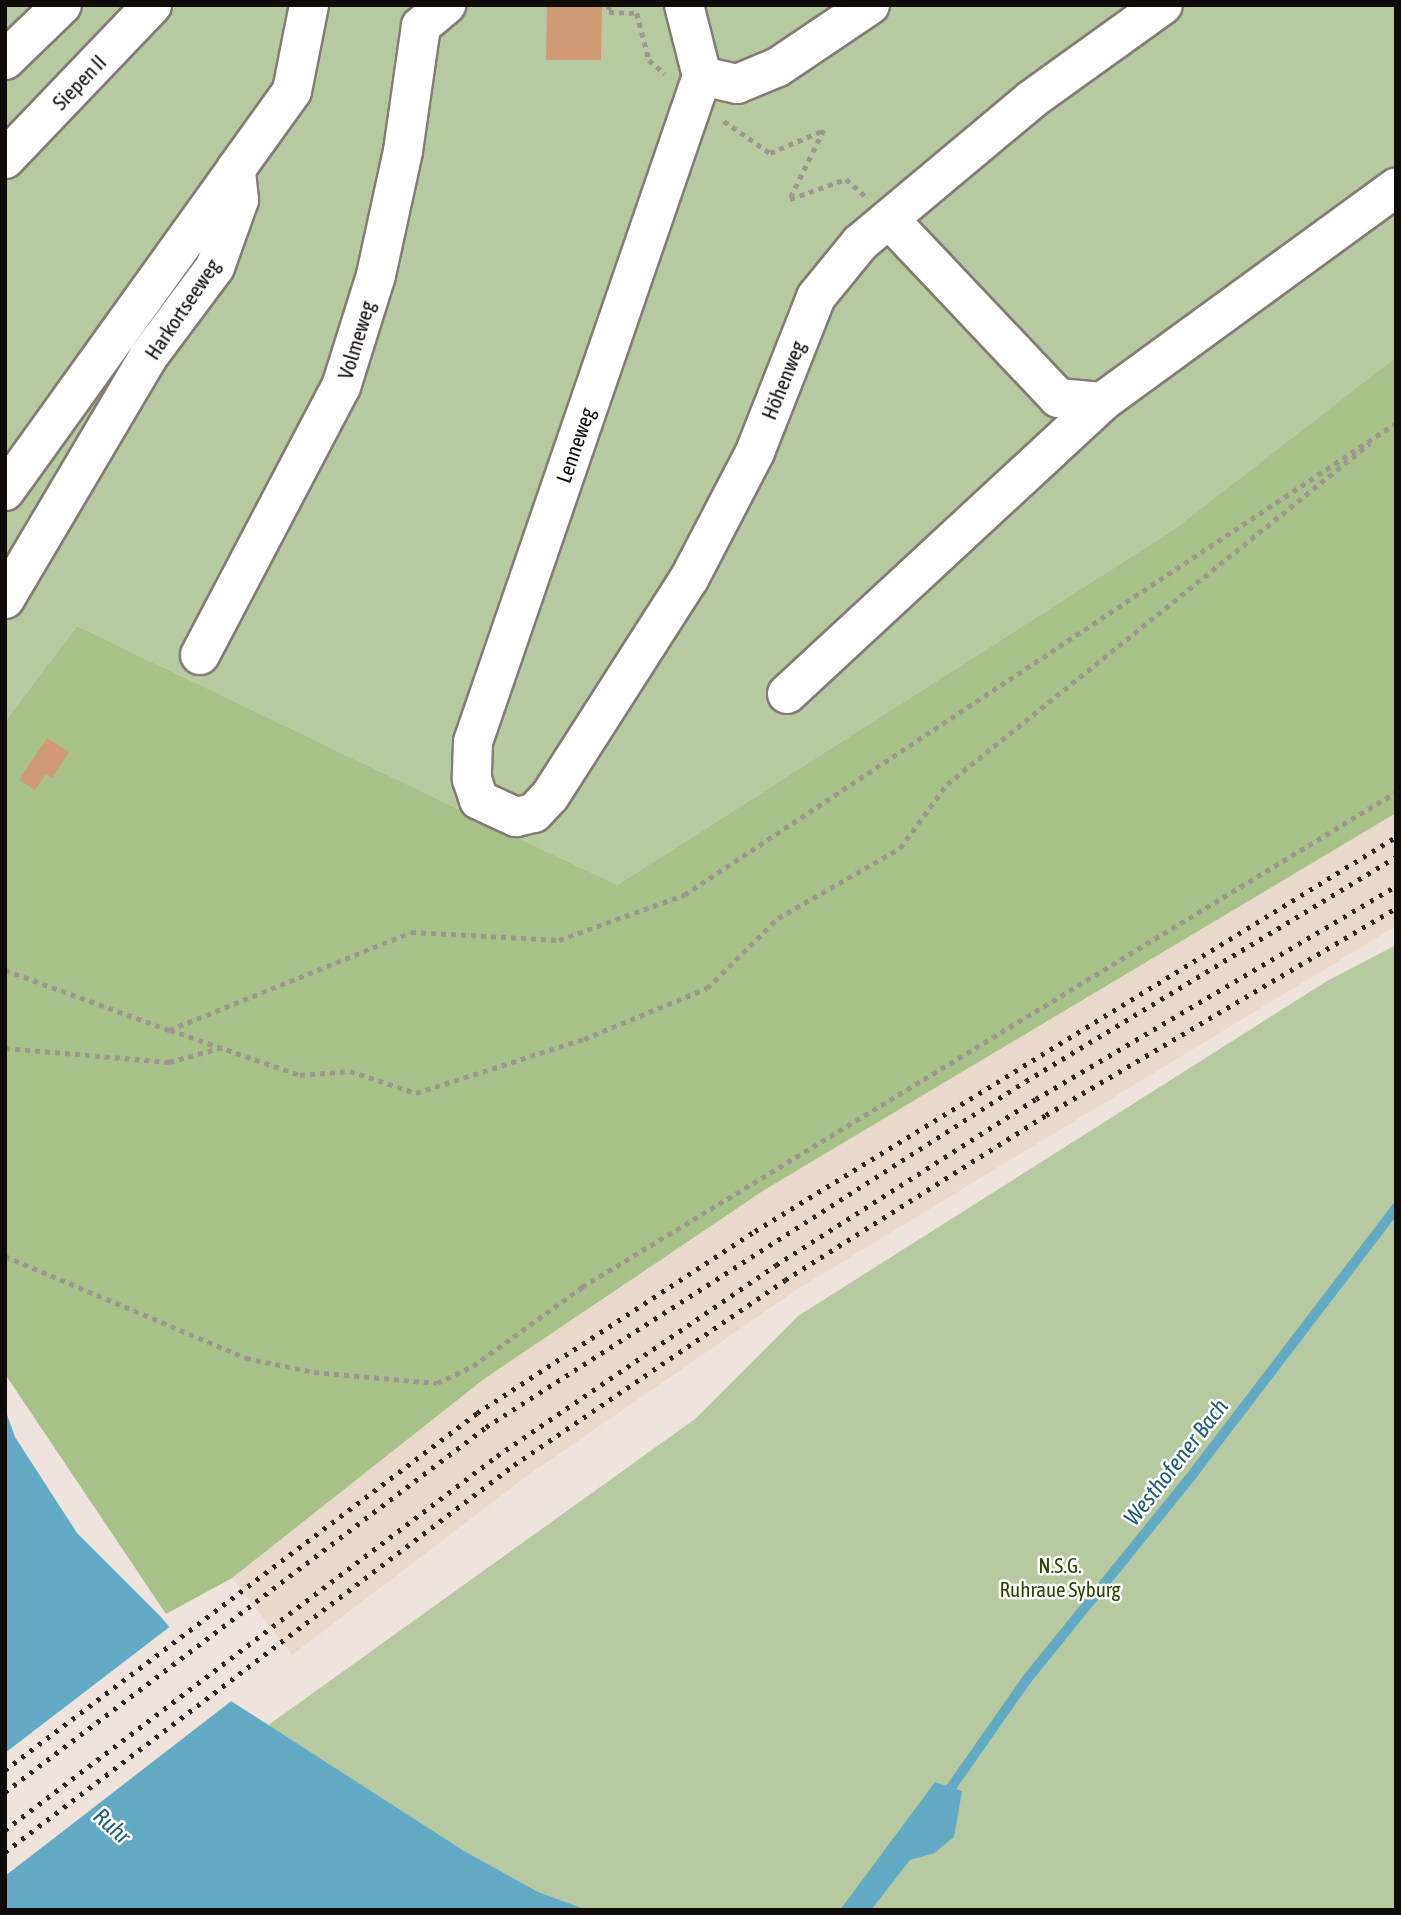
<!DOCTYPE html>
<html>
<head>
<meta charset="utf-8">
<style>
	body { margin:0 }
	#map { position:relative; width:1401px; height:1915px; overflow:hidden; background:#eee4dd; font-family:"Asap Condensed",sans-serif }
	div>[style] { position:absolute }
	.built>* { inset:0; background:#e9d8cc }
	.green>* { inset:0; background:#b6c9a1 }
	.forest>* { inset:0; background:#a7c188 }
	.water>* { inset:0; background:#63aac5 }
	.pier>* { inset:0; background:#eee4dd }
	.stream>* { height:10px; margin:-5px; padding:0 5px; transform-origin:5px; border-radius:5px; background:#63aac5 }
	.building>* { inset:0; background:#d09a75 }
	.path>* { height:4.5px; margin-top:-2.25px; transform-origin:0; background:repeating-linear-gradient(90deg,#9e9791 0 5px,transparent 0 10px) }
	.roads { filter:drop-shadow(2px 0 #847b75) drop-shadow(-2px 0 #847b75) drop-shadow(0 2px #847b75) drop-shadow(0 -2px #847b75) }
	.minor>* { height:38px; margin:-19px; padding:0 19px; transform-origin:19px; border-radius:19px; background:#fff }
	.rail>* { height:5px; margin-top:-2.5px; transform-origin:0; background:repeating-linear-gradient(90deg,#2b2825 0 3.5px,transparent 0 10.5px) }
	span { translate:-50% -50%; white-space:nowrap; text-align:center; line-height:1.15; -webkit-text-stroke:5px #fff; paint-order:stroke }
	.street-label { font-size:21px; color:#0e0b09 }
	.park-label { font-size:21px; color:#2c4303 }
	.water-label { font-size:23px; color:#225b70; font-style:italic }
	.frame { position:absolute; inset:0; border:7px solid #0e0b09; pointer-events:none }
</style>
</head>
<body>
<div id="map">
	<div class="built">
		<i style="clip-path:polygon(1396px 813px,1396px 926px,796px 1290px,527px 1476px,292px 1655px,232px 1578px,484px 1379px,766px 1189px)"></i>
	</div>
	<div class="green">
		<i style="clip-path:polygon(5px 5px,1396px 5px,1396px 357px,1173px 530px,617px 885px,77px 626px,5px 721px)"></i>
		<i style="clip-path:polygon(1396px 945px,1396px 1910px,480px 1910px,267px 1726px,695px 1419px,798px 1316px,1327px 981px)"></i>
	</div>
	<div class="forest">
		<i style="clip-path:polygon(1396px 357px,1396px 813px,766px 1189px,484px 1379px,232px 1578px,166px 1614px,5px 1374px,5px 721px,77px 626px,617px 885px,1173px 530px)"></i>
	</div>
	<div class="water">
		<i style="clip-path:polygon(5px 1409px,15px 1437px,77px 1533px,161px 1617px,231px 1701px,464px 1851px,538px 1892px,587px 1910px,5px 1910px)"></i>
		<i style="clip-path:polygon(935px 1782px,962px 1791px,954px 1837px,934px 1853px,910px 1860px,871px 1910px,840px 1910px)"></i>
	</div>
	<div class="pier">
		<i style="clip-path:polygon(172px 1625px,234px 1699px,5px 1876px,5px 1753px)"></i>
	</div>
	<div class="stream">
		<i style="left:943px;top:1799px;width:146px;rotate:-55deg"></i>
		<i style="left:1027px;top:1679px;width:262px;rotate:-51deg"></i>
		<i style="left:1192px;top:1475px;width:336px;rotate:-52.6deg"></i>
	</div>
	<div class="building">
		<i style="clip-path:polygon(547px 5px,602px 5px,601px 60px,546px 60px)"></i>
		<i style="clip-path:polygon(47px 738px,69px 752px,52px 778px,46px 774px,35px 790px,19px 780px)"></i>
	</div>
	<div class="path">
		<i style="left:487px;top:5px;width:54px"></i>
		<i style="left:609px;top:5px;width:7px;rotate:90deg"></i>
		<i style="left:609px;top:12px;width:28px;rotate:2deg"></i>
		<i style="left:637px;top:13px;width:49px;rotate:75.7deg"></i>
		<i style="left:649px;top:60px;width:21px;rotate:41deg"></i>
		<i style="left:724px;top:121px;width:56px;rotate:34.8deg"></i>
		<i style="left:770px;top:153px;width:59px;rotate:-23.1deg"></i>
		<i style="left:824px;top:130px;width:77px;rotate:116.2deg"></i>
		<i style="left:790px;top:199px;width:59px;rotate:-19.7deg"></i>
		<i style="left:846px;top:179px;width:25px;rotate:42deg"></i>
		<i style="left:5px;top:970px;width:175px;rotate:20.1deg"></i>
		<i style="left:169px;top:1030px;width:261px;rotate:-22deg"></i>
		<i style="left:411px;top:932px;width:148px;rotate:3.1deg"></i>
		<i style="left:559px;top:940px;width:133px;rotate:-19.8deg"></i>
		<i style="left:684px;top:895px;width:854px;rotate:-33.54deg"></i>
		<i style="left:170px;top:1030px;width:138px;rotate:19.1deg"></i>
		<i style="left:300px;top:1075px;width:50px;rotate:-4.6deg"></i>
		<i style="left:350px;top:1071px;width:70px;rotate:18.4deg"></i>
		<i style="left:416px;top:1093px;width:176px;rotate:-17.8deg"></i>
		<i style="left:584px;top:1039px;width:133px;rotate:-22.5deg"></i>
		<i style="left:707px;top:988px;width:100px;rotate:-44.6deg"></i>
		<i style="left:778px;top:918px;width:141px;rotate:-29.8deg"></i>
		<i style="left:900px;top:848px;width:79px;rotate:-53.7deg"></i>
		<i style="left:947px;top:784px;width:543px;rotate:-38.87deg"></i>
		<i style="left:5px;top:1048px;width:165px;rotate:4.9deg"></i>
		<i style="left:169px;top:1062px;width:57px;rotate:-15.3deg"></i>
		<i style="left:5px;top:1256px;width:262px;rotate:22.9deg"></i>
		<i style="left:246px;top:1358px;width:69px;rotate:11.6deg"></i>
		<i style="left:314px;top:1372px;width:123px;rotate:5.1deg"></i>
		<i style="left:437px;top:1383px;width:40px;rotate:-25deg"></i>
		<i style="left:473px;top:1366px;width:135px;rotate:-35.9deg"></i>
		<i style="left:582px;top:1287px;width:953px;rotate:-31.3deg"></i>
	</div>
	<div class="roads">
		<div class="minor">
			<i style="left:684px;top:5px;width:73px;rotate:75.8deg"></i>
			<i style="left:5px;top:60px;width:79px;rotate:-44deg"></i>
			<i style="left:702px;top:76px;width:704px;rotate:108.98deg"></i>
			<i style="left:473px;top:742px;width:37px;rotate:92deg"></i>
			<i style="left:472px;top:779px;width:22px;rotate:72deg"></i>
			<i style="left:479px;top:800px;width:41px;rotate:24.7deg"></i>
			<i style="left:516px;top:817px;width:18px;rotate:-13deg"></i>
			<i style="left:534px;top:813px;width:23px;rotate:-47deg"></i>
			<i style="left:550px;top:796px;width:258px;rotate:-57.4deg"></i>
			<i style="left:689px;top:579px;width:143px;rotate:-62.5deg"></i>
			<i style="left:755px;top:452px;width:167px;rotate:-68.5deg"></i>
			<i style="left:816px;top:297px;width:70px;rotate:-50.8deg"></i>
			<i style="left:860px;top:243px;width:224px;rotate:-39.9deg"></i>
			<i style="left:1032px;top:99px;width:161px;rotate:-35.7deg"></i>
			<i style="left:702px;top:76px;width:36px;rotate:13deg"></i>
			<i style="left:737px;top:84px;width:44px;rotate:-22.5deg"></i>
			<i style="left:778px;top:67px;width:111px;rotate:-34deg"></i>
			<i style="left:5px;top:159px;width:213px;rotate:-46.3deg"></i>
			<i style="left:889px;top:219px;width:246px;rotate:46.6deg"></i>
			<i style="left:1058px;top:398px;width:44px;rotate:5.2deg"></i>
			<i style="left:5px;top:491px;width:396px;rotate:-54.3deg"></i>
			<i style="left:5px;top:599px;width:281px;rotate:-59.4deg"></i>
			<i style="left:148px;top:357px;width:112px;rotate:-53.3deg"></i>
			<i style="left:215px;top:267px;width:71px;rotate:-70.3deg"></i>
			<i style="left:239px;top:200px;width:31px;rotate:-96deg"></i>
			<i style="left:236px;top:169px;width:96px;rotate:-54.3deg"></i>
			<i style="left:292px;top:91px;width:88px;rotate:-78.8deg"></i>
			<i style="left:200px;top:655px;width:303px;rotate:-62.3deg"></i>
			<i style="left:341px;top:387px;width:117px;rotate:-72.6deg"></i>
			<i style="left:376px;top:275px;width:127px;rotate:-77.7deg"></i>
			<i style="left:403px;top:151px;width:126px;rotate:-81.8deg"></i>
			<i style="left:421px;top:26px;width:33px;rotate:-40deg"></i>
			<i style="left:787px;top:694px;width:430px;rotate:-42.8deg"></i>
			<i style="left:1102px;top:402px;width:364px;rotate:-36.1deg"></i>
		</div>
	</div>
	<div class="rail">
		<i style="left:5px;top:1770px;width:592px;rotate:-37.1deg"></i>
		<i style="left:477px;top:1413px;width:332px;rotate:-33.2deg"></i>
		<i style="left:755px;top:1231px;width:752px;rotate:-31.58deg"></i>
		<i style="left:5px;top:1792px;width:604px;rotate:-37.19deg"></i>
		<i style="left:486px;top:1427px;width:641px;rotate:-32.65deg"></i>
		<i style="left:1026px;top:1081px;width:433px;rotate:-31.2deg"></i>
		<i style="left:5px;top:1830px;width:618px;rotate:-37.24deg"></i>
		<i style="left:497px;top:1456px;width:338px;rotate:-34.4deg"></i>
		<i style="left:776px;top:1265px;width:308px;rotate:-32.6deg"></i>
		<i style="left:1036px;top:1099px;width:418px;rotate:-30.6deg"></i>
		<i style="left:5px;top:1852px;width:639px;rotate:-37.25deg"></i>
		<i style="left:514px;top:1465px;width:328px;rotate:-34.3deg"></i>
		<i style="left:785px;top:1280px;width:309px;rotate:-32.3deg"></i>
		<i style="left:1046px;top:1115px;width:407px;rotate:-30.6deg"></i>
	</div>
	<div class="street-label">
		<span style="left:79px;top:82px;rotate:-46deg">Siepen II</span>
		<span style="left:182px;top:309px;rotate:-56deg">Harkortseeweg</span>
		<span style="left:356px;top:340px;rotate:-73deg">Volmeweg</span>
		<span style="left:783px;top:380px;rotate:-68deg">Höhenweg</span>
		<span style="left:575px;top:445px;rotate:-71deg">Lenneweg</span>
	</div>
	<div class="park-label">
		<span style="left:1060px;top:1577px">N.S.G.<br>Ruhraue Syburg</span>
	</div>
	<div class="water-label">
		<span style="left:1176px;top:1462px;rotate:-52deg">Westhofener Bach</span>
		<span style="left:112px;top:1826px;rotate:42deg">Ruhr</span>
	</div>
	<div class="frame"></div>
</div>
</body>
</html>
